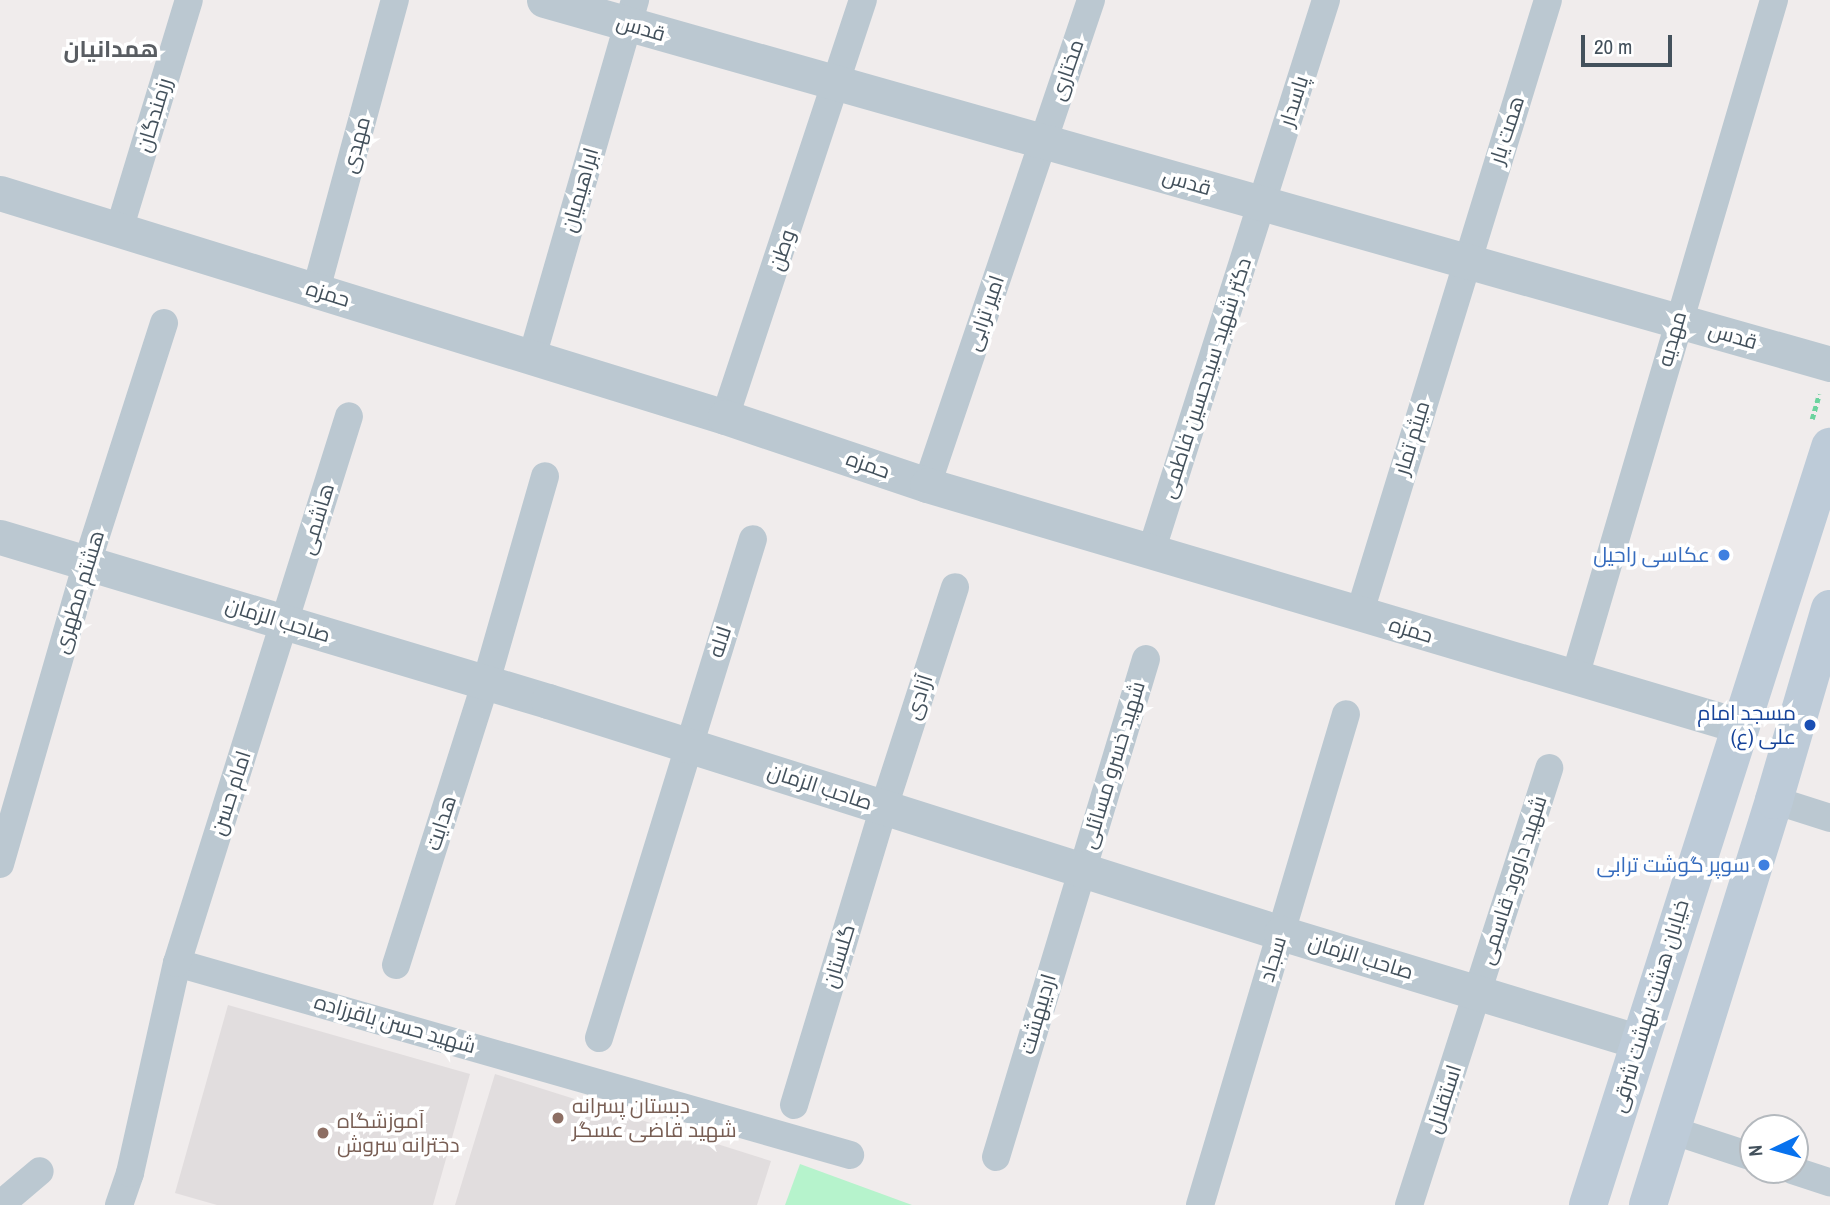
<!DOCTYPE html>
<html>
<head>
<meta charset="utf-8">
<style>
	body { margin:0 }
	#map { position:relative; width:1830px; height:1205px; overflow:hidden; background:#f0ecec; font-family:"Archivo Narrow",Cairo,sans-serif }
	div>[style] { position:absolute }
	.education>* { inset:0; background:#e1ddde }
	.green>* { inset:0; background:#b6f3cc }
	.path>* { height:4.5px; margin-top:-2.25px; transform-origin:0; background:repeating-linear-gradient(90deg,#6bd39e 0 5px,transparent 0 8.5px) }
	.minor>* { height:28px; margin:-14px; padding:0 14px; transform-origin:14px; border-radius:14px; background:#bbc8d1 }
	.tertiary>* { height:35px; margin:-17.5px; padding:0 17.5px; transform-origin:17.5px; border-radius:17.5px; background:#bbc8d1 }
	.secondary>* { height:38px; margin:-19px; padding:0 19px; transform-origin:19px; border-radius:19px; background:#bdcbd8 }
	.dots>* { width:19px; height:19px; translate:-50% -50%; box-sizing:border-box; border:4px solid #fff; border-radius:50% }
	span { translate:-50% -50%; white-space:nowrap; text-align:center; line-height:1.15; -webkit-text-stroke:7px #fff; paint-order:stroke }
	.street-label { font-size:21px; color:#43515c }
	.shop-label { font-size:21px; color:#366cbe }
	.right { translate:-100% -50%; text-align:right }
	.transit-label { font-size:21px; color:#164399 }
	.education-label { font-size:21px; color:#785e54 }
	.left { translate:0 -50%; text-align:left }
	.neighbourhood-label { font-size:23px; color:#595d62; font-weight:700 }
	.north { position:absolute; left:1739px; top:1114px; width:70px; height:70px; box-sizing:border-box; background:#fff; border:2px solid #b4b9be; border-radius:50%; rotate:265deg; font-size:19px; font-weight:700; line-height:28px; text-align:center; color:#43515c }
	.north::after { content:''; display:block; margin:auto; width:24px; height:32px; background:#0872ee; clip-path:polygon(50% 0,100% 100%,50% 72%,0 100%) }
	.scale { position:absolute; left:1581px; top:35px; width:91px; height:32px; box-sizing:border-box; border:4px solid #43515c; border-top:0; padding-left:9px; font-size:21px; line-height:24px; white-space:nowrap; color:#43515c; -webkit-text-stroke:5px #fff; paint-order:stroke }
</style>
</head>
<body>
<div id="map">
	<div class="education">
		<i style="clip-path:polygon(228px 1005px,470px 1074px,433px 1205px,217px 1205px,175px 1193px)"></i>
		<i style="clip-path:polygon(495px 1074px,771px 1161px,757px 1205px,455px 1205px)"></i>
	</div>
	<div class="green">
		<i style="clip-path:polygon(800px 1164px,912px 1205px,785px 1205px)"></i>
	</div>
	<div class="path">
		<i style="left:1812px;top:419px;width:26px;rotate:-74deg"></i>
	</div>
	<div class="minor">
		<i style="left:119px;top:230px;width:240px;rotate:-73.1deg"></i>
		<i style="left:316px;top:290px;width:301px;rotate:-74.8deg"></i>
		<i style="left:532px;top:357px;width:372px;rotate:-73.9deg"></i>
		<i style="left:725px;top:417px;width:439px;rotate:-71.7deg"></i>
		<i style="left:927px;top:485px;width:512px;rotate:-71.32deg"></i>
		<i style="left:1151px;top:552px;width:579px;rotate:-72.41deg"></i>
		<i style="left:1359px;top:615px;width:643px;rotate:-72.92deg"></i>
		<i style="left:1574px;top:680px;width:709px;rotate:-73.61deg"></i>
		<i style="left:1774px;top:800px;width:59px;rotate:17.8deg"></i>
		<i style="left:0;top:864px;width:313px;rotate:-73.9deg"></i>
		<i style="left:87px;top:563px;width:252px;rotate:-72.2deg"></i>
		<i style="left:177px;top:963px;width:700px;rotate:15.92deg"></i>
		<i style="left:396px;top:965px;width:297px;rotate:-72.4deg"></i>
		<i style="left:486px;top:682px;width:214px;rotate:-74deg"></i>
		<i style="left:599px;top:1038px;width:522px;rotate:-72.85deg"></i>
		<i style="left:794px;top:1105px;width:311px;rotate:-73.2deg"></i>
		<i style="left:884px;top:807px;width:231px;rotate:-72.1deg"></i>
		<i style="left:1671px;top:1130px;width:86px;rotate:18.2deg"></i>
		<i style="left:996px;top:1157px;width:520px;rotate:-73.24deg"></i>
		<i style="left:1792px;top:1170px;width:40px;rotate:18deg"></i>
		<i style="left:0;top:1205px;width:52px;rotate:-40.4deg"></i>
		<i style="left:119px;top:1205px;width:34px;rotate:-71deg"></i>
		<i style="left:130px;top:1173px;width:215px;rotate:-77.4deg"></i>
		<i style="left:177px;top:963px;width:573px;rotate:-72.54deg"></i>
		<i style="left:1200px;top:1205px;width:512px;rotate:-73.44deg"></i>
		<i style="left:1409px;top:1205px;width:459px;rotate:-72.2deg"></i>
	</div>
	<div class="tertiary">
		<i style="left:544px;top:0;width:1337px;rotate:15.8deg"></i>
		<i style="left:0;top:193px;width:759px;rotate:17.17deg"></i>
		<i style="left:725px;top:417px;width:213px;rotate:18.6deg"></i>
		<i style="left:927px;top:485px;width:848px;rotate:16.51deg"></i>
		<i style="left:0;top:537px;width:572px;rotate:16.66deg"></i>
		<i style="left:548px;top:701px;width:769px;rotate:17.56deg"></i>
		<i style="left:1281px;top:933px;width:374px;rotate:16.9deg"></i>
	</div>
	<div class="secondary">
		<i style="left:1588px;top:1205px;width:796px;rotate:-72.29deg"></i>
		<i style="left:1648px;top:1205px;width:424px;rotate:-72.7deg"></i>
		<i style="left:1774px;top:800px;width:199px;rotate:-73.7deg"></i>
	</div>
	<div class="dots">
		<i style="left:1724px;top:555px;background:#3f7fe0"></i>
		<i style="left:1810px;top:725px;background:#1a4fb4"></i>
		<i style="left:1764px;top:865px;background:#3f7fe0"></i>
		<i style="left:558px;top:1118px;background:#8d6e63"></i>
		<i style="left:323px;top:1133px;background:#8d6e63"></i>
	</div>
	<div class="street-label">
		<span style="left:641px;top:28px;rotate:16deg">قدس</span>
		<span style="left:1067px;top:70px;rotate:-71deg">مختاری</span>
		<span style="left:1294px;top:101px;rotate:-72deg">پاسدار</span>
		<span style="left:154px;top:115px;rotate:-73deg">رزمندگان</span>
		<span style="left:1507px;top:130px;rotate:-72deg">همت یار</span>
		<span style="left:356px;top:145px;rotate:-75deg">مهدی</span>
		<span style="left:1187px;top:182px;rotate:16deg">قدس</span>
		<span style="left:580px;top:190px;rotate:-74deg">ابراهیمیان</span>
		<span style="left:782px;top:250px;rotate:-71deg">وطن</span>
		<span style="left:328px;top:294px;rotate:17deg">حمزه</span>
		<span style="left:985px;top:313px;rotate:-71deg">امیر ترابی</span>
		<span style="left:1733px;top:336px;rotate:16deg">قدس</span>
		<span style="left:1672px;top:339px;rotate:-74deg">مهدیه</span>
		<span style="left:1206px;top:378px;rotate:-72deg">دکتر شهید سیدحسین فاطمی</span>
		<span style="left:1412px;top:438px;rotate:-73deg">میثم تمار</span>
		<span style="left:868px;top:465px;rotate:19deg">حمزه</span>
		<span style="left:317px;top:519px;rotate:-73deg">هاشمی</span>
		<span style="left:79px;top:592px;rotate:-73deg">هشتم مطهری</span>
		<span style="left:278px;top:620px;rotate:17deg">صاحب الزمان</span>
		<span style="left:1411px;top:630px;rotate:17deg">حمزه</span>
		<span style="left:720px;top:642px;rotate:-72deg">لاله</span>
		<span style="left:919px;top:697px;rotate:-72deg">آزادی</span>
		<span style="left:1113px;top:765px;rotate:-73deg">شهید خسرو مسائلی</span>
		<span style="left:820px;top:787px;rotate:18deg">صاحب الزمان</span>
		<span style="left:231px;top:793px;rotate:-72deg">امام حسن</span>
		<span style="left:441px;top:823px;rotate:-72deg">هدایت</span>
		<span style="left:1513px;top:880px;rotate:-72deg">شهید داوود قاسمی</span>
		<span style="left:839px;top:956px;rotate:-73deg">گلستان</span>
		<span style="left:1361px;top:957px;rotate:17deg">صاحب الزمان</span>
		<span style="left:1273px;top:959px;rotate:-73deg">سجاد</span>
		<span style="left:1650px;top:1006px;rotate:-73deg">خیابان هشت بهشت شرقی</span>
		<span style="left:1038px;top:1014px;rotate:-74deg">اردیبهشت</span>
		<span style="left:395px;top:1024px;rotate:16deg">شهید حسن باقرزاده</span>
		<span style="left:1444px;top:1099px;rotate:-72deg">استقلال</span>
	</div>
	<div class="shop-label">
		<span class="right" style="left:1710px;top:555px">عکاسی راحیل</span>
		<span class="right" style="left:1750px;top:865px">سوپر گوشت ترابی</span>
	</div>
	<div class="transit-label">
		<span class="right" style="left:1796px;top:725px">مسجد امام<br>علی (ع)</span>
	</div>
	<div class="education-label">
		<span class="left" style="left:572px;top:1118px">دبستان پسرانه<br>شهید قاضی عسگر</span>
		<span class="left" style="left:337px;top:1133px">آموزشگاه<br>دخترانه سروش</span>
	</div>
	<div class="neighbourhood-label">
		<span style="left:111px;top:49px">همدانیان</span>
	</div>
	<div class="north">N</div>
	<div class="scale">20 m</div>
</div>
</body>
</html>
